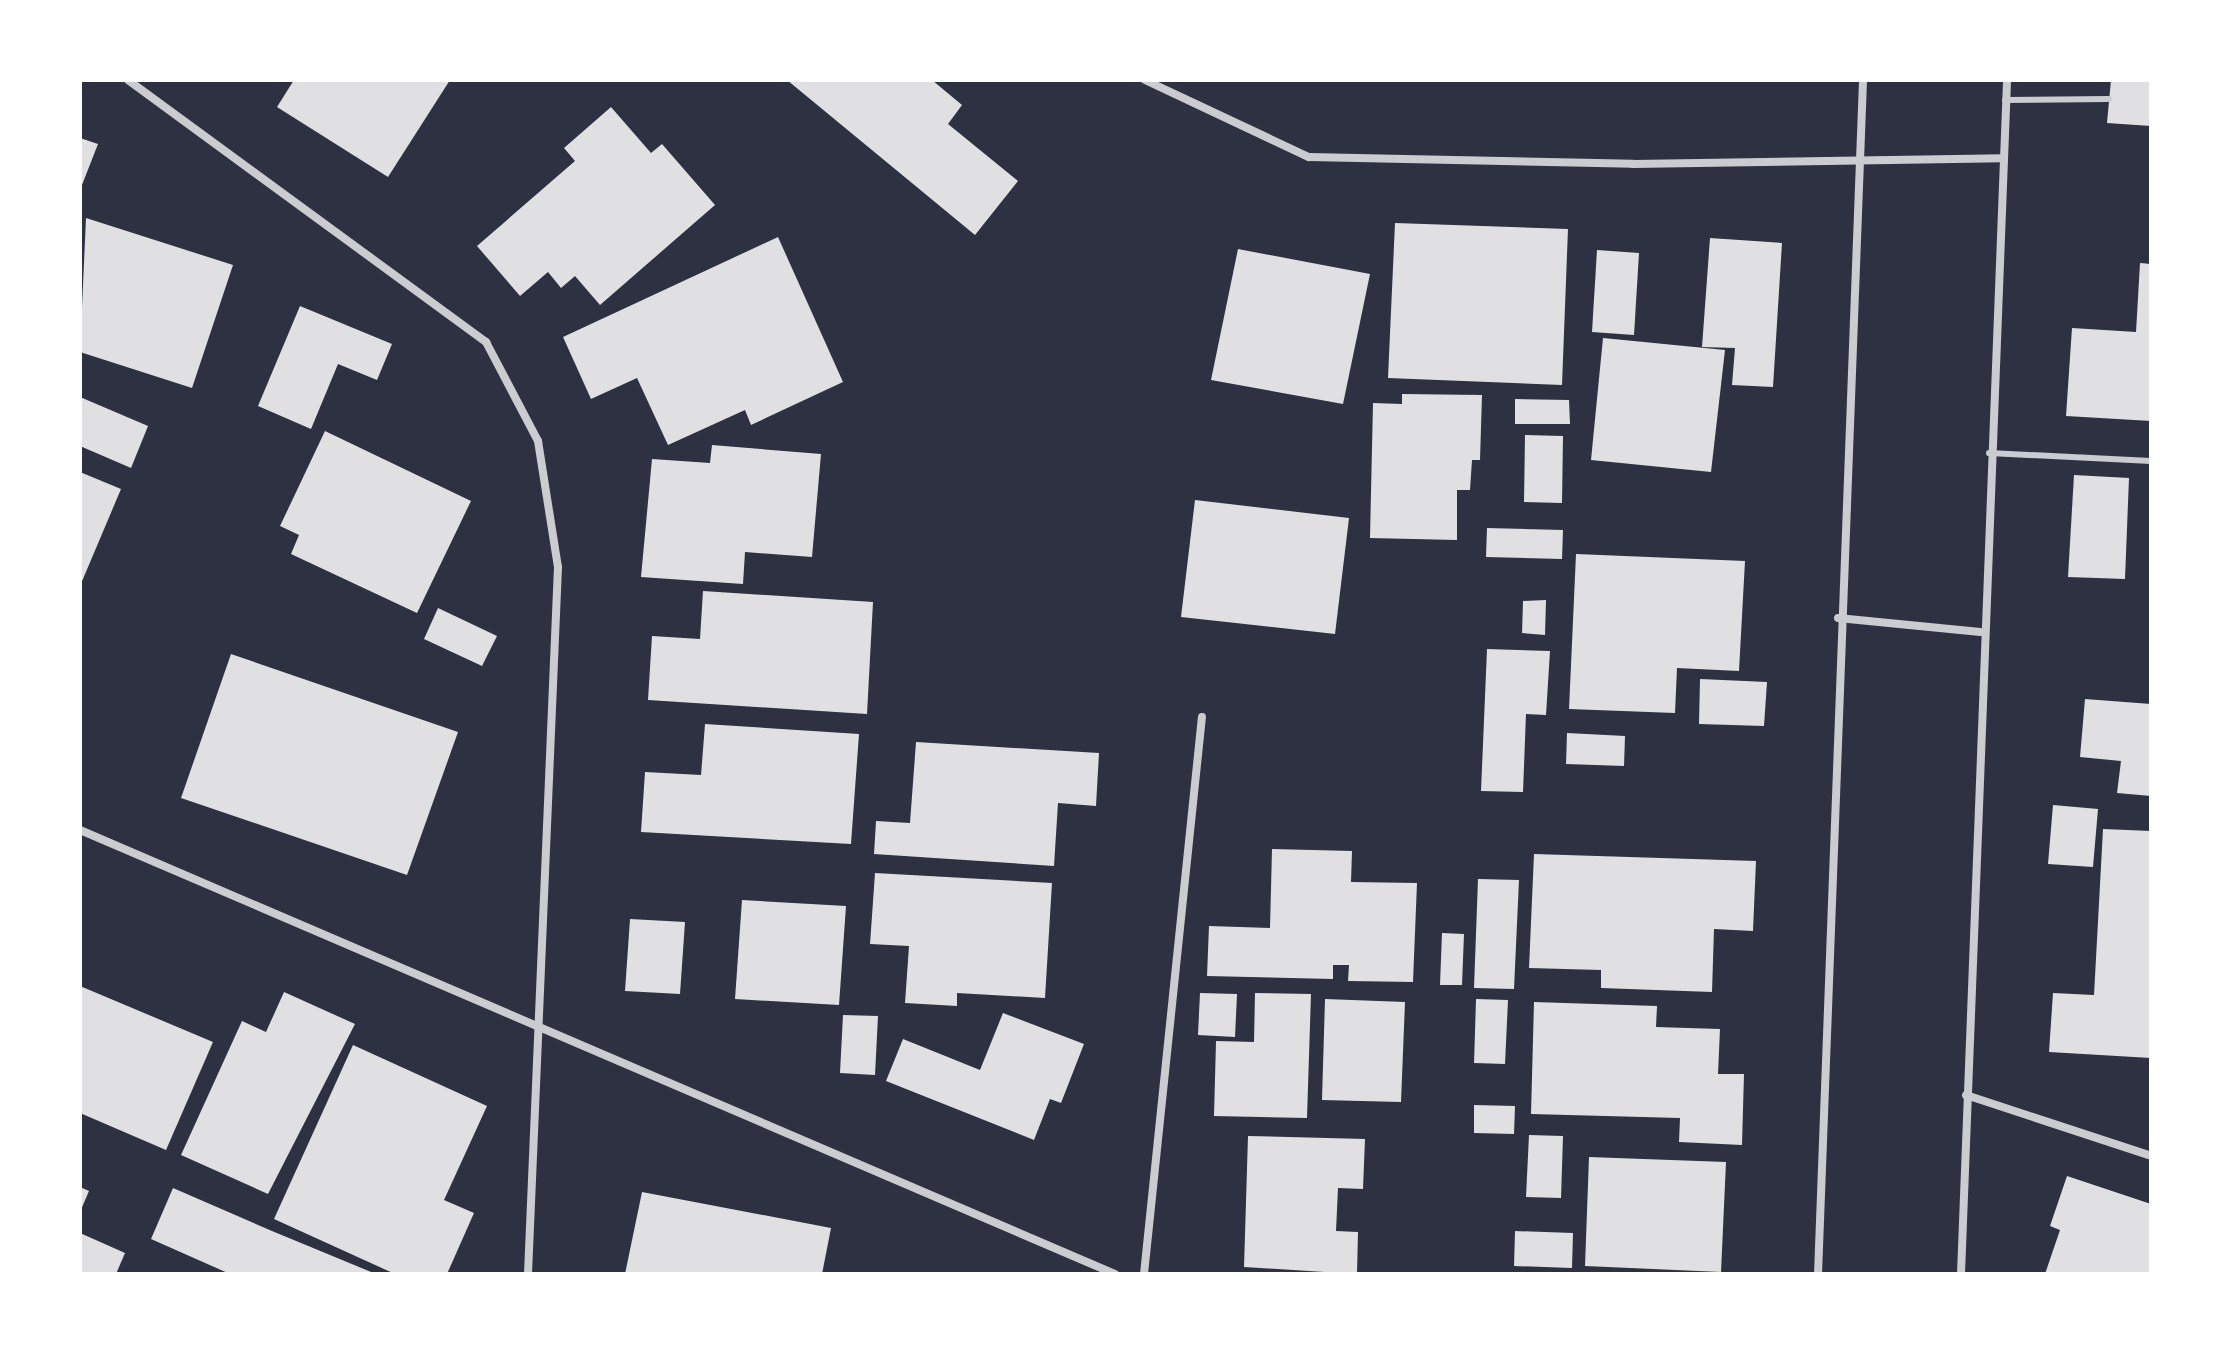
<!DOCTYPE html>
<html>
<head>
<meta charset="utf-8">
<style>
	body { margin:0 }
	#map { position:relative; width:2231px; height:1354px; overflow:hidden; background:#2d3142; font-family:"PT Sans Narrow",sans-serif }
	div>[style] { position:absolute }
	.building>* { inset:0; background:#e0e0e3 }
	.service>* { height:6px; margin:-3px; padding:0 3px; transform-origin:3px; border-radius:3px; background:#caccd0 }
	.minor>* { height:8px; margin:-4px; padding:0 4px; transform-origin:4px; border-radius:4px; background:#caccd0 }
	span { translate:-50% -50%; white-space:nowrap; text-align:center; line-height:1.15; -webkit-text-stroke:7px #fff; paint-order:stroke }
	.frame { position:absolute; inset:0; border:82px solid #fff; pointer-events:none }
</style>
</head>
<body>
<div id="map">
	<div class="building">
		<i style="clip-path:polygon(294px 80px,450px 80px,388px 177px,277px 107px)"></i>
		<i style="clip-path:polygon(787px 80px,932px 80px,962px 105px,948px 124px,1018px 181px,975px 235px)"></i>
		<i style="clip-path:polygon(2111px 80px,2151px 80px,2151px 126px,2107px 123px)"></i>
		<i style="clip-path:polygon(611px 107px,651px 153px,662px 144px,715px 205px,600px 305px,575px 276px,561px 288px,548px 272px,520px 296px,477px 246px,575px 161px,564px 148px)"></i>
		<i style="clip-path:polygon(80px 138px,98px 144px,80px 190px)"></i>
		<i style="clip-path:polygon(86px 218px,233px 265px,192px 388px,80px 352px)"></i>
		<i style="clip-path:polygon(1395px 223px,1568px 229px,1562px 385px,1388px 378px)"></i>
		<i style="clip-path:polygon(778px 237px,843px 382px,751px 425px,745px 410px,668px 445px,637px 378px,591px 399px,563px 337px)"></i>
		<i style="clip-path:polygon(1710px 238px,1782px 243px,1773px 387px,1732px 385px,1735px 348px,1702px 347px)"></i>
		<i style="clip-path:polygon(1238px 249px,1370px 274px,1343px 404px,1211px 380px)"></i>
		<i style="clip-path:polygon(1597px 250px,1639px 253px,1634px 335px,1592px 332px)"></i>
		<i style="clip-path:polygon(2140px 263px,2151px 264px,2151px 421px,2066px 416px,2072px 328px,2136px 332px)"></i>
		<i style="clip-path:polygon(300px 306px,392px 344px,377px 380px,338px 364px,311px 429px,258px 406px)"></i>
		<i style="clip-path:polygon(1603px 338px,1725px 350px,1711px 472px,1591px 460px)"></i>
		<i style="clip-path:polygon(1402px 394px,1482px 395px,1480px 460px,1472px 460px,1470px 490px,1457px 490px,1457px 540px,1370px 538px,1373px 403px,1402px 404px)"></i>
		<i style="clip-path:polygon(80px 397px,148px 426px,131px 468px,80px 446px)"></i>
		<i style="clip-path:polygon(1515px 399px,1569px 400px,1570px 424px,1515px 424px)"></i>
		<i style="clip-path:polygon(325px 431px,471px 501px,417px 613px,291px 554px,299px 535px,280px 526px)"></i>
		<i style="clip-path:polygon(1525px 435px,1563px 436px,1562px 503px,1524px 502px)"></i>
		<i style="clip-path:polygon(712px 445px,821px 454px,812px 557px,745px 552px,743px 584px,641px 577px,652px 459px,710px 463px)"></i>
		<i style="clip-path:polygon(80px 472px,121px 489px,80px 586px)"></i>
		<i style="clip-path:polygon(2074px 475px,2129px 478px,2125px 579px,2068px 577px)"></i>
		<i style="clip-path:polygon(1195px 500px,1349px 518px,1335px 634px,1181px 617px)"></i>
		<i style="clip-path:polygon(1487px 528px,1563px 530px,1562px 559px,1486px 557px)"></i>
		<i style="clip-path:polygon(1576px 554px,1745px 561px,1739px 671px,1677px 668px,1675px 713px,1569px 709px)"></i>
		<i style="clip-path:polygon(703px 591px,873px 602px,867px 714px,648px 700px,652px 636px,700px 639px)"></i>
		<i style="clip-path:polygon(1546px 600px,1545px 635px,1522px 633px,1523px 601px)"></i>
		<i style="clip-path:polygon(438px 608px,497px 636px,482px 666px,424px 639px)"></i>
		<i style="clip-path:polygon(1487px 649px,1550px 651px,1546px 715px,1526px 714px,1523px 792px,1481px 791px)"></i>
		<i style="clip-path:polygon(231px 654px,458px 732px,407px 875px,181px 798px)"></i>
		<i style="clip-path:polygon(1700px 679px,1767px 682px,1764px 726px,1699px 724px)"></i>
		<i style="clip-path:polygon(2085px 699px,2151px 704px,2151px 796px,2117px 793px,2121px 761px,2080px 757px)"></i>
		<i style="clip-path:polygon(705px 724px,859px 734px,851px 844px,641px 832px,645px 772px,701px 775px)"></i>
		<i style="clip-path:polygon(1567px 733px,1625px 736px,1624px 766px,1566px 764px)"></i>
		<i style="clip-path:polygon(916px 742px,1099px 753px,1096px 806px,1058px 803px,1054px 866px,874px 854px,876px 821px,910px 823px)"></i>
		<i style="clip-path:polygon(2053px 805px,2098px 809px,2093px 867px,2048px 864px)"></i>
		<i style="clip-path:polygon(2103px 829px,2151px 831px,2151px 1058px,2049px 1052px,2053px 993px,2094px 995px)"></i>
		<i style="clip-path:polygon(1272px 849px,1352px 851px,1351px 882px,1417px 883px,1413px 982px,1348px 981px,1349px 965px,1333px 965px,1333px 979px,1207px 976px,1209px 926px,1270px 928px)"></i>
		<i style="clip-path:polygon(1534px 854px,1756px 861px,1753px 931px,1714px 929px,1712px 992px,1601px 988px,1601px 970px,1529px 968px)"></i>
		<i style="clip-path:polygon(875px 873px,1052px 883px,1045px 998px,957px 993px,957px 1006px,905px 1003px,909px 946px,870px 944px)"></i>
		<i style="clip-path:polygon(1478px 879px,1519px 880px,1514px 989px,1474px 988px)"></i>
		<i style="clip-path:polygon(742px 900px,846px 906px,839px 1005px,735px 999px)"></i>
		<i style="clip-path:polygon(630px 919px,685px 922px,680px 994px,625px 991px)"></i>
		<i style="clip-path:polygon(1442px 933px,1464px 934px,1462px 985px,1440px 985px)"></i>
		<i style="clip-path:polygon(80px 986px,213px 1042px,166px 1150px,80px 1113px)"></i>
		<i style="clip-path:polygon(284px 992px,355px 1024px,268px 1194px,181px 1155px,242px 1021px,266px 1032px)"></i>
		<i style="clip-path:polygon(1200px 993px,1237px 994px,1235px 1037px,1198px 1035px)"></i>
		<i style="clip-path:polygon(1255px 993px,1311px 994px,1307px 1118px,1214px 1116px,1216px 1041px,1254px 1042px)"></i>
		<i style="clip-path:polygon(1325px 999px,1405px 1002px,1401px 1102px,1322px 1100px)"></i>
		<i style="clip-path:polygon(1476px 999px,1508px 1000px,1505px 1064px,1474px 1063px)"></i>
		<i style="clip-path:polygon(1534px 1002px,1657px 1006px,1656px 1027px,1720px 1029px,1718px 1074px,1744px 1074px,1742px 1145px,1679px 1142px,1680px 1118px,1531px 1114px)"></i>
		<i style="clip-path:polygon(1003px 1013px,1084px 1044px,1061px 1103px,1050px 1099px,1034px 1140px,886px 1081px,903px 1039px,980px 1070px)"></i>
		<i style="clip-path:polygon(843px 1015px,878px 1016px,875px 1075px,840px 1073px)"></i>
		<i style="clip-path:polygon(353px 1045px,487px 1106px,444px 1200px,474px 1213px,447px 1274px,395px 1274px,274px 1219px)"></i>
		<i style="clip-path:polygon(1474px 1105px,1515px 1106px,1514px 1134px,1474px 1133px)"></i>
		<i style="clip-path:polygon(1529px 1135px,1563px 1136px,1561px 1198px,1526px 1197px)"></i>
		<i style="clip-path:polygon(1248px 1136px,1365px 1139px,1363px 1189px,1338px 1188px,1336px 1231px,1358px 1232px,1357px 1274px,1244px 1267px)"></i>
		<i style="clip-path:polygon(1589px 1157px,1726px 1162px,1721px 1272px,1585px 1266px)"></i>
		<i style="clip-path:polygon(2067px 1176px,2151px 1204px,2151px 1274px,2045px 1274px,2060px 1230px,2050px 1226px)"></i>
		<i style="clip-path:polygon(80px 1187px,89px 1191px,80px 1212px)"></i>
		<i style="clip-path:polygon(173px 1188px,272px 1231px,376px 1274px,230px 1274px,151px 1239px)"></i>
		<i style="clip-path:polygon(642px 1192px,831px 1228px,822px 1274px,625px 1274px)"></i>
		<i style="clip-path:polygon(1515px 1231px,1573px 1233px,1572px 1268px,1514px 1266px)"></i>
		<i style="clip-path:polygon(80px 1233px,125px 1253px,116px 1274px,80px 1274px)"></i>
	</div>
	<div class="service">
		<i style="left:2005px;top:100px;width:104px;rotate:-0.6deg"></i>
		<i style="left:1989px;top:453px;width:162px;rotate:2.8deg"></i>
	</div>
	<div class="minor">
		<i style="left:128px;top:80px;width:444px;rotate:36.2deg"></i>
		<i style="left:486px;top:342px;width:112px;rotate:62.3deg"></i>
		<i style="left:538px;top:441px;width:128px;rotate:81deg"></i>
		<i style="left:558px;top:567px;width:708px;rotate:92.43deg"></i>
		<i style="left:1145px;top:80px;width:181px;rotate:25.2deg"></i>
		<i style="left:1309px;top:157px;width:324px;rotate:1.2deg"></i>
		<i style="left:1633px;top:164px;width:369px;rotate:-0.9deg"></i>
		<i style="left:1838px;top:618px;width:143px;rotate:5.6deg"></i>
		<i style="left:80px;top:830px;width:1126px;rotate:23.22deg"></i>
		<i style="left:1966px;top:1095px;width:195px;rotate:18.2deg"></i>
		<i style="left:1144px;top:1274px;width:560px;rotate:-84.06deg"></i>
		<i style="left:1818px;top:1274px;width:1195px;rotate:-87.84deg"></i>
		<i style="left:1961px;top:1274px;width:1195px;rotate:-87.79deg"></i>
	</div>
	<div class="frame"></div>
</div>
</body>
</html>
